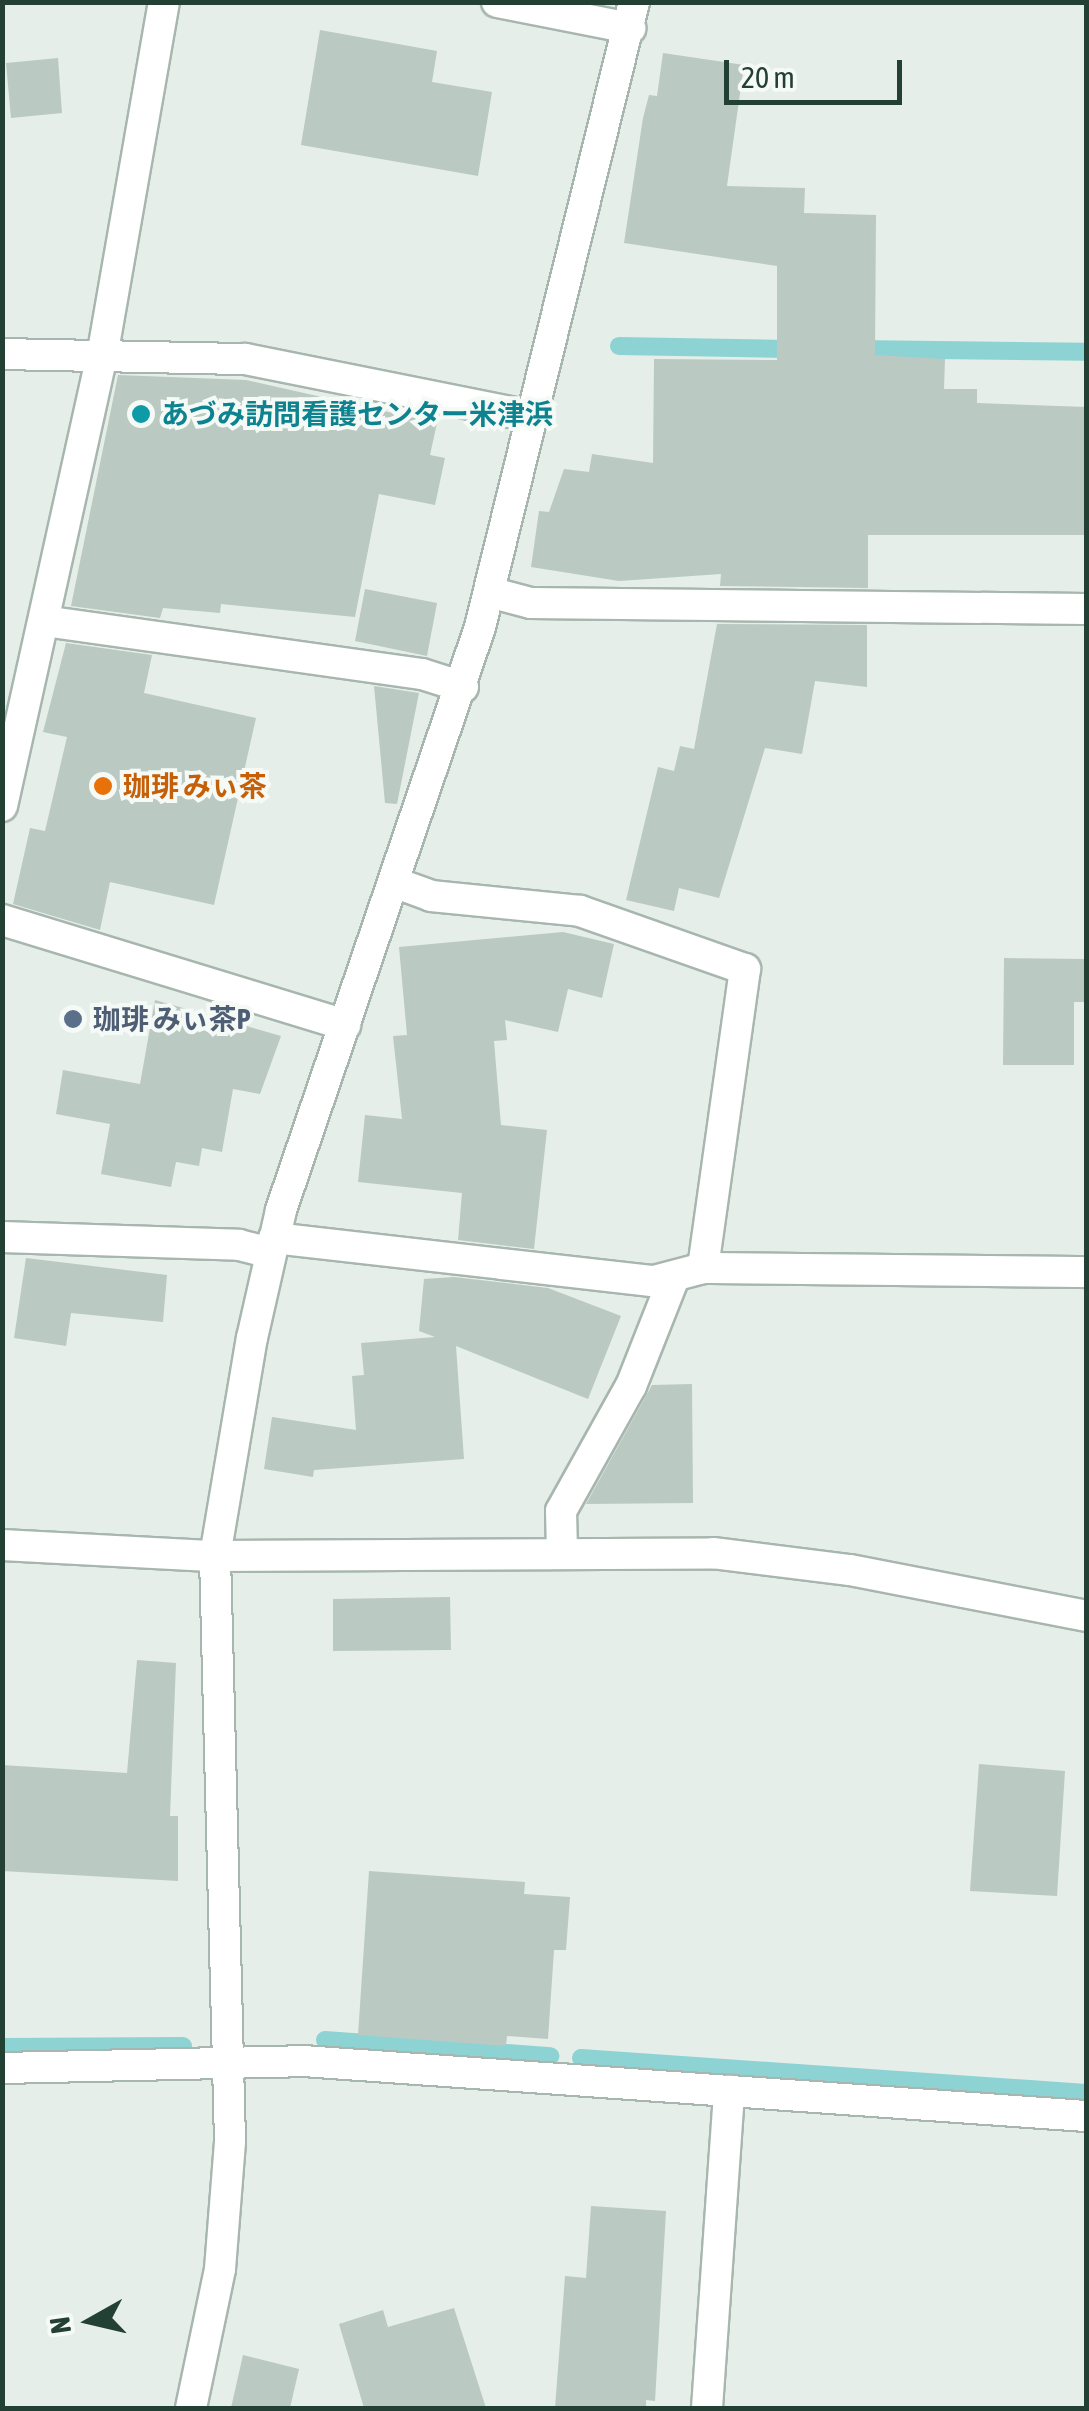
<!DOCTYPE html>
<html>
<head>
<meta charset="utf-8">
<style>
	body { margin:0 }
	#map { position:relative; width:1089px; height:2411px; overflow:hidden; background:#e5eee8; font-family:"Asap Condensed","Noto Sans JP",sans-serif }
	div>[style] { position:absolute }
	.stream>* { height:18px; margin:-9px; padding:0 9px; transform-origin:9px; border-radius:9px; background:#8dd3d3 }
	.building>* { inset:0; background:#bac9c1 }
	.roads { filter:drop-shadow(2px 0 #a7b6ae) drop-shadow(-2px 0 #a7b6ae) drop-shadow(0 2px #a7b6ae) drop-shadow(0 -2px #a7b6ae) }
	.minor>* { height:30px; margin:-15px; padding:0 15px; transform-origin:15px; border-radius:15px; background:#fff }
	.dots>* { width:28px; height:28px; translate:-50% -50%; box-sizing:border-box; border:5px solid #f5faf7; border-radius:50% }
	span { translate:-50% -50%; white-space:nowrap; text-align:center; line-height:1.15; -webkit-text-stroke:8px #f5faf7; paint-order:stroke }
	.culture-label { font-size:28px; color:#0d838f; font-weight:700 }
	.left { translate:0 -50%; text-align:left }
	.food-label { font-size:28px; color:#c56008; font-weight:700 }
	.service-label { font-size:28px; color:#4e5e75; font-weight:700 }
	.frame { position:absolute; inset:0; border:5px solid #234034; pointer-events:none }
	.north { position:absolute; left:40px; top:2271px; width:100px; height:100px; -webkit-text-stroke:8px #f5faf7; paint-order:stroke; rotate:262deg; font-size:28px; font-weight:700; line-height:40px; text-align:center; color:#234034 }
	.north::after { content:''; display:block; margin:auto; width:35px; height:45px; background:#234034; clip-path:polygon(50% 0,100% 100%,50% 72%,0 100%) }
	.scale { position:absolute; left:724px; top:60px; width:178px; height:45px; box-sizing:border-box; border:5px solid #234034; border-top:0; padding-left:12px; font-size:30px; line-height:35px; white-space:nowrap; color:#234034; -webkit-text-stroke:8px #f5faf7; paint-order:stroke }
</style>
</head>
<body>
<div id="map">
	<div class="stream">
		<i style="left:619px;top:346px;width:180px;rotate:1deg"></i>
		<i style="left:855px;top:349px;width:231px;rotate:0.7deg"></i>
		<i style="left:325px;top:2040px;width:226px;rotate:4.1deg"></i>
		<i style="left:2px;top:2047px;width:181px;rotate:-0.3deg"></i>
		<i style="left:581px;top:2058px;width:506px;rotate:3.96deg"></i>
	</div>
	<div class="building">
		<i style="clip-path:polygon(320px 30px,437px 51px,432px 82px,492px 92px,478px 176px,301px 145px)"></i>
		<i style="clip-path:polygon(663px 53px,744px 65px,727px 186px,805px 188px,804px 213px,876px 215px,875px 355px,945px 359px,944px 389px,977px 389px,977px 403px,1086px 407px,1086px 535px,868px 535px,868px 588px,720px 586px,721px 574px,619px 581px,531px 567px,539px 511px,549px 512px,564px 469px,589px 472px,592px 454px,653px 463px,654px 359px,777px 360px,777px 266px,624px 243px,643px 118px,649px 95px,657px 96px)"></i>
		<i style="clip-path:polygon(58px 58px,62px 113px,11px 118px,6px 63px)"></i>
		<i style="clip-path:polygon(118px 375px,246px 380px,437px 423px,430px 455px,445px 458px,435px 505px,379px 494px,355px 617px,221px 604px,220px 613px,163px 608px,160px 618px,71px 606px)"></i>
		<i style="clip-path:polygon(365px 589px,437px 603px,427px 656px,355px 641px)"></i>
		<i style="clip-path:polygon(717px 624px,867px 625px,867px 687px,815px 681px,802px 754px,765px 748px,719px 898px,679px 888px,674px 911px,626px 900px,658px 767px,674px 771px,680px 746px,694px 749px)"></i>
		<i style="clip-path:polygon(66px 643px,152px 655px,144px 693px,256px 718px,214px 905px,110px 882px,100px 930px,13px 904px,30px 828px,45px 831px,67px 737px,43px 732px)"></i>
		<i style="clip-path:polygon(374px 686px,419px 693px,397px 804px,385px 803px)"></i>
		<i style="clip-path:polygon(563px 932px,614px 944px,602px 998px,568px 989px,558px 1032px,505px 1020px,507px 1040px,494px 1041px,501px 1125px,547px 1130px,534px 1249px,458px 1240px,462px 1193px,358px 1182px,365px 1115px,402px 1119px,393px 1036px,407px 1035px,399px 947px)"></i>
		<i style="clip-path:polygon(1004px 958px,1086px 959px,1086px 1002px,1074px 1002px,1074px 1065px,1003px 1065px)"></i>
		<i style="clip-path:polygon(155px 1000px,281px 1036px,260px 1094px,233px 1089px,222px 1152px,202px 1148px,199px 1166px,176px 1162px,171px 1187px,101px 1174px,110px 1124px,56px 1114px,63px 1070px,140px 1084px)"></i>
		<i style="clip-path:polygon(26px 1258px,167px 1275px,163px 1322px,71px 1313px,66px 1346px,14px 1338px)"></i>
		<i style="clip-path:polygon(454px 1277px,548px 1288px,621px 1316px,588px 1399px,456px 1346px,464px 1459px,314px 1470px,313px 1477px,264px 1469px,272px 1417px,356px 1430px,352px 1376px,364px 1375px,361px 1343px,435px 1337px,419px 1331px,424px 1279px)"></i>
		<i style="clip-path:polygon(692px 1384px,693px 1503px,586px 1504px,652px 1385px)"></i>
		<i style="clip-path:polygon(450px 1597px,451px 1650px,333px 1651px,333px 1599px)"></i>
		<i style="clip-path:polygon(137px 1660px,176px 1663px,170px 1816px,178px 1816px,178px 1881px,2px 1871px,2px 1765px,127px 1773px)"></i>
		<i style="clip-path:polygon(979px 1764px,1065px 1771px,1057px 1896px,970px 1891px)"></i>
		<i style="clip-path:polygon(369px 1871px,525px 1882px,524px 1894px,570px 1897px,566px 1950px,554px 1950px,548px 2039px,507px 2036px,506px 2046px,358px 2035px)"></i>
		<i style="clip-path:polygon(591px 2206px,666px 2211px,655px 2401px,646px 2400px,646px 2408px,555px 2408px,565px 2276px,586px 2278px)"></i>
		<i style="clip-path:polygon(454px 2308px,486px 2408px,364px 2408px,339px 2324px,383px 2310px,388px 2327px)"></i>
		<i style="clip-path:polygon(243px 2355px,299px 2369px,290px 2408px,231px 2408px)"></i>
	</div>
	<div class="roads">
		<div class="minor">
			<i style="left:497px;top:2px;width:136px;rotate:11.1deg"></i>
			<i style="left:2px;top:354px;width:243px;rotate:1.2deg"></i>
			<i style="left:245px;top:359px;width:295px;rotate:11.3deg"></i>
			<i style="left:489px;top:592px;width:43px;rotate:14.7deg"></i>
			<i style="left:531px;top:603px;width:555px;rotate:0.62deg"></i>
			<i style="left:44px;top:621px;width:382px;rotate:8deg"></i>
			<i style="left:422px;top:674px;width:43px;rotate:17.6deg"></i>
			<i style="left:2px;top:806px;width:466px;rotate:-77.5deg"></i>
			<i style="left:103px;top:351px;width:354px;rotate:-80.1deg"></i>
			<i style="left:396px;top:883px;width:37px;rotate:20deg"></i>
			<i style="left:431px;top:896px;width:150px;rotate:5.7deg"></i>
			<i style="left:580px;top:911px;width:175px;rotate:19.4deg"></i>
			<i style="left:745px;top:969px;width:302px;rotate:98deg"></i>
			<i style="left:2px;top:920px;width:359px;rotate:17deg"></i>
			<i style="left:2px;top:1237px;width:237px;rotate:1.9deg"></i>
			<i style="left:239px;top:1245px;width:32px;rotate:14deg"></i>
			<i style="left:274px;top:1238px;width:382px;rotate:6.5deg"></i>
			<i style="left:654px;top:1281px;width:51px;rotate:-14.9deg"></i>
			<i style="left:703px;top:1268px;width:383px;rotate:0.6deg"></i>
			<i style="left:2px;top:1545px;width:213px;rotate:3deg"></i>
			<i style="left:215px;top:1556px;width:498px;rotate:-0.3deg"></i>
			<i style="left:713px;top:1553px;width:138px;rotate:7.1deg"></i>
			<i style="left:850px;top:1570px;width:240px;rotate:11deg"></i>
			<i style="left:562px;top:1551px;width:40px;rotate:-91.4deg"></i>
			<i style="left:561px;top:1511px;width:143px;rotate:-60.8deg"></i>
			<i style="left:631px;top:1386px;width:114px;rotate:-68.4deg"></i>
			<i style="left:2px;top:2068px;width:301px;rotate:-1.3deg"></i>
			<i style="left:303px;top:2061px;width:785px;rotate:4.02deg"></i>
			<i style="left:191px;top:2408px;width:142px;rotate:-78.2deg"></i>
			<i style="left:220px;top:2269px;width:128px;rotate:-85.5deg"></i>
			<i style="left:230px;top:2141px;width:585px;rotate:-91.47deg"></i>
			<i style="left:215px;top:1556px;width:221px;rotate:-80.4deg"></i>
			<i style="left:252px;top:1338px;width:131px;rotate:-77.2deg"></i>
			<i style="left:281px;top:1210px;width:616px;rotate:-71.15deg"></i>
			<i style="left:480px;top:627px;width:644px;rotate:-76.16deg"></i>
			<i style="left:707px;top:2408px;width:318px;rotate:-86deg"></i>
		</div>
	</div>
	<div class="dots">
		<i style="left:141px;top:414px;background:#0f9aa8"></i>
		<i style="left:103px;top:786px;background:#e8710a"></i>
		<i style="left:73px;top:1019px;background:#5c6f8a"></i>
	</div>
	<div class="culture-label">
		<span class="left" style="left:161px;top:414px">あづみ訪問看護センター米津浜</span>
	</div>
	<div class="food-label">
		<span class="left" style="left:123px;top:786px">珈琲 みぃ茶</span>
	</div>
	<div class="service-label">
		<span class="left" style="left:93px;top:1019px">珈琲 みぃ茶P</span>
	</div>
	<div class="frame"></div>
	<div class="north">N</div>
	<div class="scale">20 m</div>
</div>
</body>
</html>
